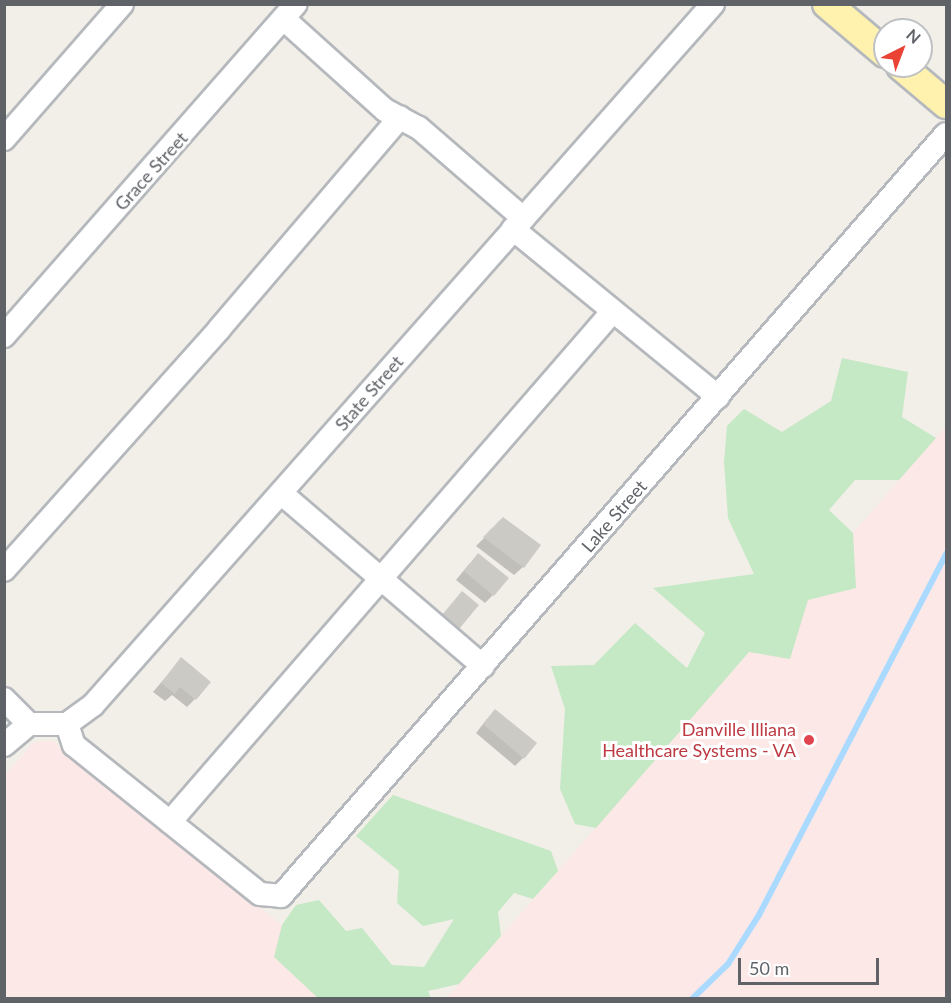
<!DOCTYPE html>
<html>
<head>
<meta charset="utf-8">
<style>
	body { margin:0 }
	#map { position:relative; width:951px; height:1003px; overflow:hidden; background:#f1efe8; font-family:Lato,sans-serif }
	div>[style] { position:absolute }
	.medical>* { inset:0; background:#fce8e6 }
	.green>* { inset:0; background:#c5e8c5 }
	.shadow>* { inset:0; background:#0003 }
	.stream>* { height:6px; margin:-3px; padding:0 3px; transform-origin:3px; border-radius:3px; background:#aadaff }
	.building>* { inset:0; background:#cccac5 }
	.roads { filter:drop-shadow(2px 0 #b5b8bc) drop-shadow(-2px 0 #b5b8bc) drop-shadow(0 2px #b5b8bc) drop-shadow(0 -2px #b5b8bc) }
	.minor>* { height:22px; margin:-11px; padding:0 11px; transform-origin:11px; border-radius:11px; background:#fff }
	.major>* { height:28px; margin:-14px; padding:0 14px; transform-origin:14px; border-radius:14px; background:#fff2af }
	.dots>* { width:16px; height:16px; translate:-50% -50%; box-sizing:border-box; border:3px solid #fff; border-radius:50% }
	span { translate:-50% -50%; white-space:nowrap; text-align:center; line-height:1.15; -webkit-text-stroke:6px #fff; paint-order:stroke }
	.street-label { font-size:18px; color:#5f6368 }
	.health-label { font-size:18px; color:#be3a42 }
	.right { translate:-100% -50%; text-align:right }
	.frame { position:absolute; inset:0; border:6px solid #5f6368; pointer-events:none }
	.north { position:absolute; left:873px; top:18px; width:60px; height:60px; box-sizing:border-box; background:#fff; border:2px solid #bfc1c3; border-radius:50%; rotate:42deg; font-size:16px; font-weight:700; line-height:24px; text-align:center; color:#5f6368 }
	.north::after { content:''; display:block; margin:auto; width:21px; height:27px; background:#ea4335; clip-path:polygon(50% 0,100% 100%,50% 72%,0 100%) }
	.scale { position:absolute; left:738px; top:958px; width:141px; height:27px; box-sizing:border-box; border:3px solid #5f6368; border-top:0; padding-left:8px; font-size:18px; line-height:21px; white-space:nowrap; color:#5f6368; -webkit-text-stroke:4px #fff; paint-order:stroke }
</style>
</head>
<body>
<div id="map">
	<div class="medical">
		<i style="clip-path:polygon(946px 426px,946px 998px,447px 998px,899px 480px)"></i>
		<i style="clip-path:polygon(53px 741px,275px 920px,375px 998px,5px 998px,5px 775px,34px 742px)"></i>
	</div>
	<div class="green">
		<i style="clip-path:polygon(842px 358px,908px 372px,902px 417px,936px 438px,899px 480px,855px 480px,829px 510px,853px 533px,856px 588px,808px 600px,790px 659px,749px 652px,596px 828px,575px 824px,560px 789px,565px 709px,551px 666px,594px 665px,635px 623px,687px 668px,705px 633px,653px 588px,754px 574px,728px 518px,724px 462px,727px 426px,744px 409px,782px 432px,831px 401px)"></i>
		<i style="clip-path:polygon(393px 795px,551px 851px,558px 871px,533px 899px,514px 893px,498px 912px,501px 936px,459px 984px,428px 991px,431px 998px,318px 998px,274px 957px,282px 925px,296px 905px,319px 900px,346px 931px,362px 928px,392px 965px,424px 967px,454px 919px,423px 926px,397px 903px,399px 871px,356px 836px)"></i>
	</div>
	<div class="shadow">
		<i style="clip-path:polygon(503px 519px,523px 567px,514px 575px,476px 546px)"></i>
		<i style="clip-path:polygon(470px 563px,493px 595px,485px 603px,456px 580px)"></i>
		<i style="clip-path:polygon(462px 593px,458px 628px,450px 636px,435px 624px)"></i>
		<i style="clip-path:polygon(181px 659px,195px 699px,187px 707px,172px 695px,165px 701px,153px 692px)"></i>
		<i style="clip-path:polygon(487px 719px,523px 758px,515px 766px,476px 733px)"></i>
	</div>
	<div class="stream">
		<i style="left:693px;top:998px;width:49px;rotate:-44.2deg"></i>
		<i style="left:728px;top:964px;width:58px;rotate:-57.7deg"></i>
		<i style="left:759px;top:915px;width:407px;rotate:-62.6deg"></i>
	</div>
	<div class="building">
		<i style="clip-path:polygon(503px 517px,541px 545px,524px 568px,483px 537px)"></i>
		<i style="clip-path:polygon(478px 553px,509px 578px,494px 596px,464px 571px)"></i>
		<i style="clip-path:polygon(462px 591px,479px 605px,459px 629px,442px 615px)"></i>
		<i style="clip-path:polygon(181px 657px,211px 682px,196px 700px,180px 687px,175px 694px,161px 683px)"></i>
		<i style="clip-path:polygon(495px 709px,537px 743px,524px 759px,483px 724px)"></i>
	</div>
	<div class="roads">
		<div class="minor">
			<i style="left:285px;top:20px;width:135px;rotate:42deg"></i>
			<i style="left:385px;top:110px;width:38px;rotate:28deg"></i>
			<i style="left:419px;top:128px;width:138px;rotate:40.9deg"></i>
			<i style="left:4px;top:139px;width:179px;rotate:-48.8deg"></i>
			<i style="left:513px;top:229px;width:265px;rotate:39.3deg"></i>
			<i style="left:4px;top:336px;width:442px;rotate:-48.7deg"></i>
			<i style="left:281px;top:493px;width:266px;rotate:40.6deg"></i>
			<i style="left:4px;top:570px;width:324px;rotate:-48.2deg"></i>
			<i style="left:220px;top:328px;width:277px;rotate:-49.5deg"></i>
			<i style="left:4px;top:699px;width:35px;rotate:45deg"></i>
			<i style="left:67px;top:724px;width:22px;rotate:72deg"></i>
			<i style="left:74px;top:745px;width:238px;rotate:38.7deg"></i>
			<i style="left:260px;top:894px;width:21px;rotate:5deg"></i>
			<i style="left:281px;top:896px;width:1011px;rotate:-48.89deg"></i>
			<i style="left:4px;top:745px;width:33px;rotate:-40deg"></i>
			<i style="left:29px;top:724px;width:38px"></i>
			<i style="left:67px;top:724px;width:32px;rotate:-36deg"></i>
			<i style="left:93px;top:705px;width:936px;rotate:-48.51deg"></i>
			<i style="left:170px;top:822px;width:676px;rotate:-49.08deg"></i>
		</div>
		<div class="major">
			<i style="left:827px;top:4px;width:76px;rotate:40.2deg"></i>
			<i style="left:901px;top:66px;width:59px;rotate:40.2deg"></i>
		</div>
	</div>
	<div class="dots">
		<i style="left:809px;top:740px;background:#e0444e"></i>
	</div>
	<div class="street-label">
		<span style="left:151px;top:171px;rotate:-48deg">Grace Street</span>
		<span style="left:369px;top:393px;rotate:-49deg">State Street</span>
		<span style="left:614px;top:516px;rotate:-49deg">Lake Street</span>
	</div>
	<div class="health-label">
		<span class="right" style="left:796px;top:740px">Danville Illiana<br>Healthcare Systems - VA</span>
	</div>
	<div class="frame"></div>
	<div class="north">N</div>
	<div class="scale">50 m</div>
</div>
</body>
</html>
